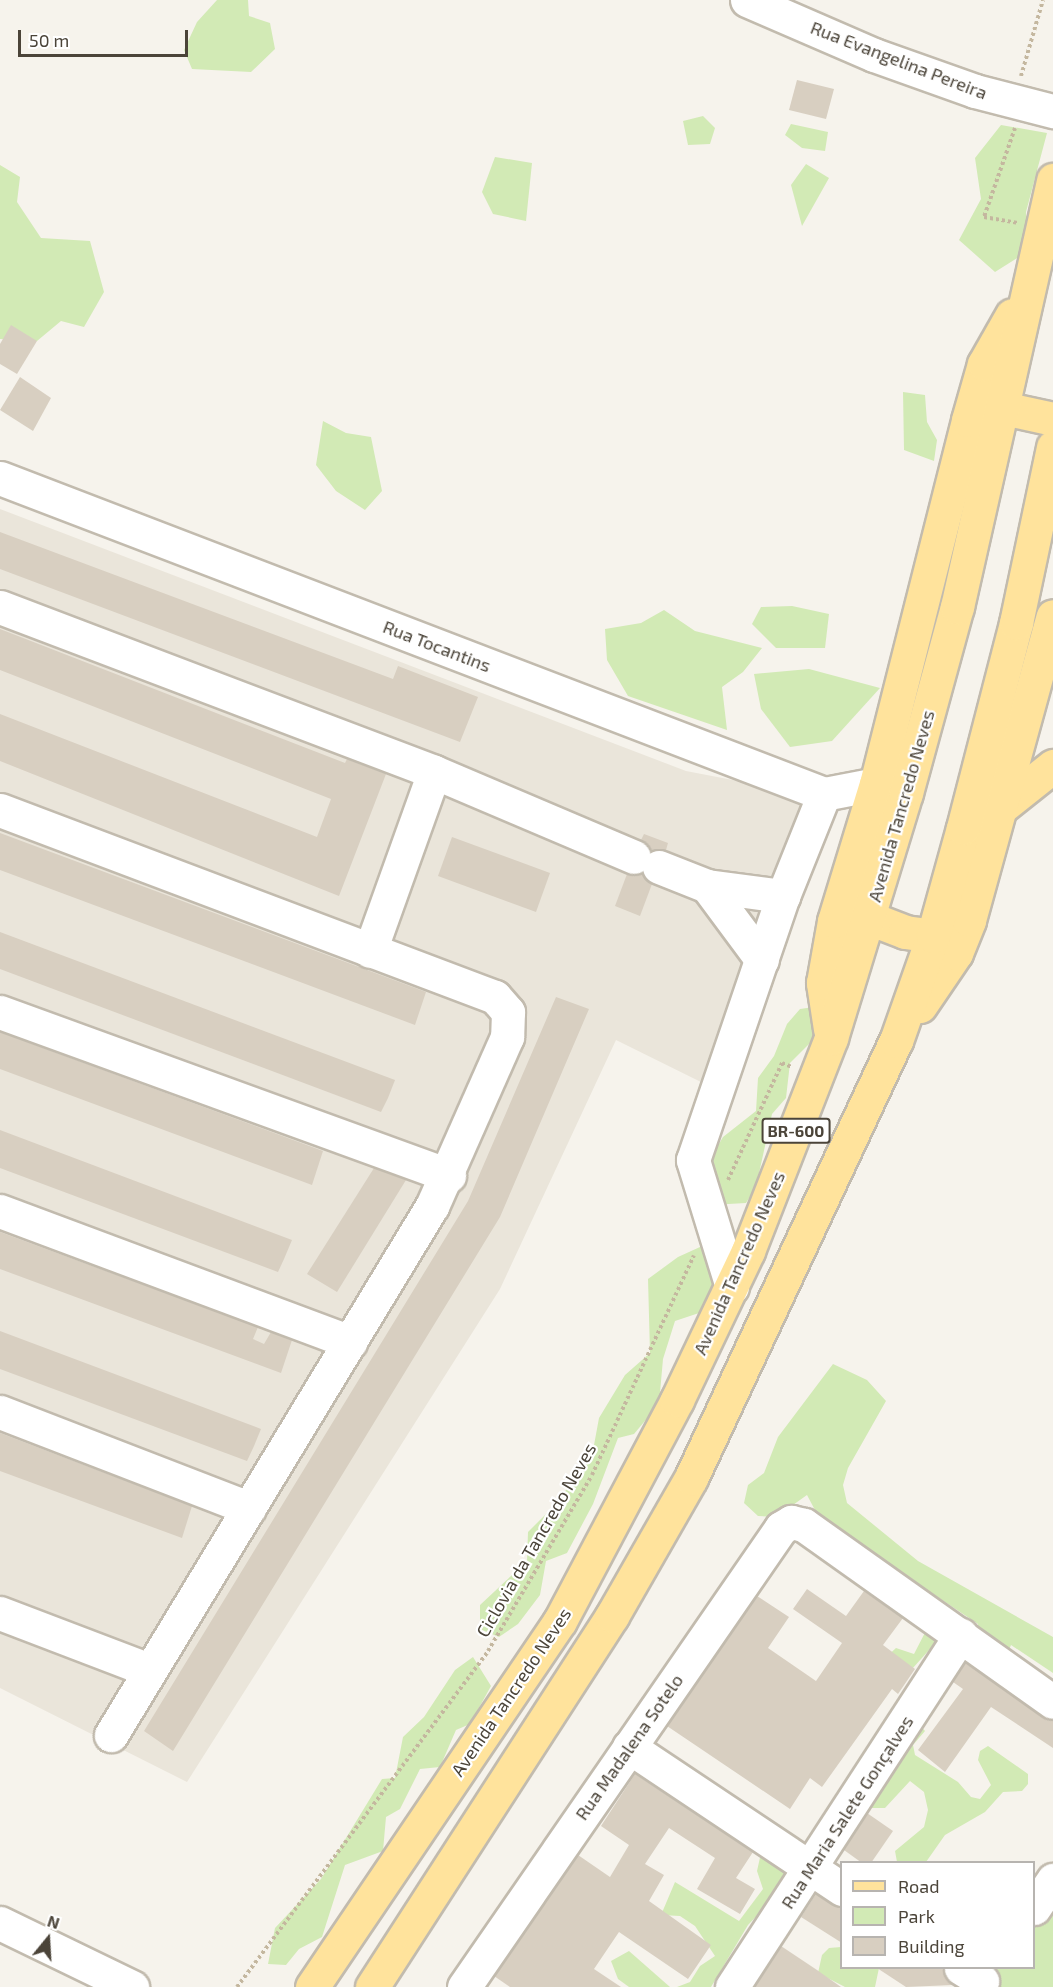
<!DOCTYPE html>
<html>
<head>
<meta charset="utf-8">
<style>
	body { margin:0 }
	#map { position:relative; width:1053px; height:1987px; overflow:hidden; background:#f6f3ec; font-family:"Exo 2",sans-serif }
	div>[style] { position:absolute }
	.residential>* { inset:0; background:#eae5da }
	.green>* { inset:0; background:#d2eab5 }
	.building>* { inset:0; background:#d8cfc1 }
	.path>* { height:4px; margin-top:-2px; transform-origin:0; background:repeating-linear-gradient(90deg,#c4b79f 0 3px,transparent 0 6px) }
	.roads { filter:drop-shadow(2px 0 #c2bbae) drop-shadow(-2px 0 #c2bbae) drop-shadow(0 2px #c2bbae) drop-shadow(0 -2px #c2bbae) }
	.minor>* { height:33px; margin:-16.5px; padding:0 16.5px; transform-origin:16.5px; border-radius:16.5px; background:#fff }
	.major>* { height:33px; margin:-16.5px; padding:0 16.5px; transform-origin:16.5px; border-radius:16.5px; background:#ffe39c }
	span { translate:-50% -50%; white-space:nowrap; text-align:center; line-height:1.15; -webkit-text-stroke:4.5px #fff; paint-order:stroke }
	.shield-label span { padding:2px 4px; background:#fff; border:2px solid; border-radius:4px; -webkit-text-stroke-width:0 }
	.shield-label { font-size:16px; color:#4b4439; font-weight:700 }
	.street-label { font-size:18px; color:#4b4439 }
	.legend { position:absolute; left:840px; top:1861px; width:195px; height:108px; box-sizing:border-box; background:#fff; border:2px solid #b7b4b0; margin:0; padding:8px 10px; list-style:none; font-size:18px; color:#4b4439 }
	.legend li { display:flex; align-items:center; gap:12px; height:30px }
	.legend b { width:30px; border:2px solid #b7b4b0 }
	.north { position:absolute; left:18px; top:1909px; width:60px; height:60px; -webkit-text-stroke:4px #fff; paint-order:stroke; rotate:18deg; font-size:16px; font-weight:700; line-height:24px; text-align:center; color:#4b4439 }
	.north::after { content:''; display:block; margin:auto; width:21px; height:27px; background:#4b4439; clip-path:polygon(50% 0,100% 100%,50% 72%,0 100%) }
	.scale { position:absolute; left:18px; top:30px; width:170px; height:27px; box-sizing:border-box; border:3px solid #4b4439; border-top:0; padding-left:8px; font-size:18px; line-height:21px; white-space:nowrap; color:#4b4439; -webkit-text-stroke:4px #fff; paint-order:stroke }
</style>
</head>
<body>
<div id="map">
	<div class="residential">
		<i style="clip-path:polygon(0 509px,686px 771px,811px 795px,707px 1085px,616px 1040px,500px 1289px,187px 1782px,0 1688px)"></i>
	</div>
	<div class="green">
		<i style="clip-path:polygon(217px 0,248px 0,249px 16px,270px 23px,275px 49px,251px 72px,192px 69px,184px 50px,197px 22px)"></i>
		<i style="clip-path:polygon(703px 116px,715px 128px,710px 144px,688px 145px,683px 121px)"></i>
		<i style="clip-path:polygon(791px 124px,828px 132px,825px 151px,802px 148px,785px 135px)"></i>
		<i style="clip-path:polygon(1001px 125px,1047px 133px,1026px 212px,1027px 252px,995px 272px,959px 240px,981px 199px,975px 158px)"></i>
		<i style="clip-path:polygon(495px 157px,532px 163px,526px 221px,493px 214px,482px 192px)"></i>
		<i style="clip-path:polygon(806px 164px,829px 178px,802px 226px,791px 185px)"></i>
		<i style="clip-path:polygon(0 165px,20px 177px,17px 202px,41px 238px,90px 241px,104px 292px,84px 327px,61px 321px,37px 341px,0 339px)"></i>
		<i style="clip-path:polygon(903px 392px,925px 395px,927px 422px,937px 440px,934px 461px,904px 450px)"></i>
		<i style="clip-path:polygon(323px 421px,346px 433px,371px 437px,382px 491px,365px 510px,336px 491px,316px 465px)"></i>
		<i style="clip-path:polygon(792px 606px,829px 614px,825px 648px,776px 648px,752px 624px,761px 607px)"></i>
		<i style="clip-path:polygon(664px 610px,695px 631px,762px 648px,743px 672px,722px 687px,727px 730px,628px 696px,607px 660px,605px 629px,641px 623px)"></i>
		<i style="clip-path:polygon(809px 669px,880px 688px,832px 741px,790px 747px,761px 709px,754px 674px)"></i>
		<i style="clip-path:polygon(814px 1007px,814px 1039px,790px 1063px,786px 1098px,772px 1114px,756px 1187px,746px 1203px,693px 1206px,700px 1176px,723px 1137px,756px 1111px,758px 1078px,774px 1056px,787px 1024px,800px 1009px)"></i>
		<i style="clip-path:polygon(711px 1242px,723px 1283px,702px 1312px,675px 1321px,663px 1359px,659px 1404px,634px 1434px,618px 1438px,593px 1504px,567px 1553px,546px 1561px,540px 1595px,518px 1624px,499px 1637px,480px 1629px,480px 1605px,527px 1561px,528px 1532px,563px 1497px,574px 1470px,594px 1445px,599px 1418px,625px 1375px,650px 1353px,648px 1279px,678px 1257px)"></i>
		<i style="clip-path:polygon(833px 1364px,867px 1380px,886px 1401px,848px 1468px,843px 1485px,847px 1503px,918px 1561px,1053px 1637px,1053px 1673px,1011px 1645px,1009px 1650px,977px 1663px,978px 1624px,845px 1535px,816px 1512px,807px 1495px,776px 1517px,758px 1516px,744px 1503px,748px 1485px,764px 1473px,778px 1437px)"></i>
		<i style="clip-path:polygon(931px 1621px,939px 1639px,903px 1679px,882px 1661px,896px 1648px,914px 1654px)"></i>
		<i style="clip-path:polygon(473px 1657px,491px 1686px,470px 1724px,456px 1730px,440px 1767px,420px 1769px,400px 1809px,386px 1817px,383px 1851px,345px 1865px,322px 1937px,299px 1949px,286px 1965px,268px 1964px,275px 1928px,321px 1879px,382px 1779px,395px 1778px,403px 1737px,424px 1717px,455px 1670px)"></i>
		<i style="clip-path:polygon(918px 1723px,925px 1731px,913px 1745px,915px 1755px,958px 1782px,971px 1797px,980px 1799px,991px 1785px,978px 1760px,980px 1751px,988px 1746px,1028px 1774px,1028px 1784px,1022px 1791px,1003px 1792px,985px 1812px,945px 1835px,926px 1862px,897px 1862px,895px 1851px,924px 1827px,928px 1810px,924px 1792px,910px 1781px,885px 1808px,866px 1808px)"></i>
		<i style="clip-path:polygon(761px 1853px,793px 1865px,773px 1899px,748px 1925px,711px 1987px,677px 1987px,690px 1982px,700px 1966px,715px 1956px,695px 1926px,680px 1916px,661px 1915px,675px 1882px,739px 1921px,763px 1889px,757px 1871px)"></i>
		<i style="clip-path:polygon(1053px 1878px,1053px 1987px,984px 1987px,993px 1968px,1034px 1968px,1034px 1907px)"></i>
		<i style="clip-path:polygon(841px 1947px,842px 1968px,879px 1968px,875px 1987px,845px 1987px,818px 1973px,822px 1955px,829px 1948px)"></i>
		<i style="clip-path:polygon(629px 1951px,670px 1987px,629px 1987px,618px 1979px,611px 1961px)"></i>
	</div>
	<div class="building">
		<i style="clip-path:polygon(797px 80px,834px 89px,826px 119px,789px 110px)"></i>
		<i style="clip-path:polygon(11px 325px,37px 341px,17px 374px,0 364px,0 344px)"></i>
		<i style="clip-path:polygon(20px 377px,51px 398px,33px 431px,0 410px)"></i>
		<i style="clip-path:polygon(0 532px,393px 679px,398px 666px,478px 697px,460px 742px,0 569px)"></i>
		<i style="clip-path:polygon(0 629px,345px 763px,347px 759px,386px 774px,339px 896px,0 761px,0 714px,317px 837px,331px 799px,0 670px)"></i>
		<i style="clip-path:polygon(0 833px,426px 992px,415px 1025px,0 870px)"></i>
		<i style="clip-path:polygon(644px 834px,668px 843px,666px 850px,651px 851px,641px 840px)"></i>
		<i style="clip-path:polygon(452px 837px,550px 873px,536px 912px,438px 876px)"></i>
		<i style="clip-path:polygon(642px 873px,652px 884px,640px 916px,615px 906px,627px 874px)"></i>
		<i style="clip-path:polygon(0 932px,395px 1080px,388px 1098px,381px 1112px,0 969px)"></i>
		<i style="clip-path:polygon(556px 997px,589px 1009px,500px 1217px,173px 1751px,144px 1731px,468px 1201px)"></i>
		<i style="clip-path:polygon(0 1032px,323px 1151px,312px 1185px,0 1069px)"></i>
		<i style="clip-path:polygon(0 1130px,292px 1240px,284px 1259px,278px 1272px,0 1168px)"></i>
		<i style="clip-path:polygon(374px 1168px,406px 1180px,337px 1292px,307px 1274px)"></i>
		<i style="clip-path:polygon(0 1232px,258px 1327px,253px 1339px,264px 1344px,271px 1332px,292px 1340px,281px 1373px,0 1269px)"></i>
		<i style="clip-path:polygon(0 1331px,261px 1429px,254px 1446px,247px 1461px,0 1369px)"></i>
		<i style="clip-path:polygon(0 1433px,192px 1506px,182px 1538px,0 1471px)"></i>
		<i style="clip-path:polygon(807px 1589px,846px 1616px,864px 1591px,903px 1618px,883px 1645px,915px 1669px,898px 1694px,892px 1689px,822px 1787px,810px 1778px,790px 1809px,667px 1726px,757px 1596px,789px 1617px,768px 1648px,816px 1681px,842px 1643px,793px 1609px)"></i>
		<i style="clip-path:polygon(965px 1663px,1053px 1720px,1053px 1748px,991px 1707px,945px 1772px,918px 1750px,963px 1689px,953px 1682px)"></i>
		<i style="clip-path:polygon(635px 1774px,753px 1852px,736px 1878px,755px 1889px,740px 1914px,697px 1889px,715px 1858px,669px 1828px,645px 1864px,664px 1875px,649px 1901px,711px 1945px,688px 1979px,619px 1932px,594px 1969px,621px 1987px,510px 1987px,494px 1976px,578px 1855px,610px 1877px,629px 1845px,601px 1826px)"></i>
		<i style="clip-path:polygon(867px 1813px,893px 1831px,871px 1863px,862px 1863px,844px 1850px)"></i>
		<i style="clip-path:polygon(816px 1894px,842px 1908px,842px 1943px,801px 1917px)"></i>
		<i style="clip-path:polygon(781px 1946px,817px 1970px,841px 1987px,754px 1987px)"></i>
		<i style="clip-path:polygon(877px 1968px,942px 1968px,953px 1985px,906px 1987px)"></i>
	</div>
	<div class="path">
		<i style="left:1021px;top:76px;width:79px;rotate:-73.9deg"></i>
		<i style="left:1015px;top:128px;width:94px;rotate:109.2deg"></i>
		<i style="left:984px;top:217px;width:34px;rotate:10deg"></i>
		<i style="left:728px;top:1180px;width:129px;rotate:-65.2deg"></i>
		<i style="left:782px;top:1063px;width:11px;rotate:22deg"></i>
		<i style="left:237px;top:1987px;width:419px;rotate:-53.2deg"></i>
		<i style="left:488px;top:1651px;width:204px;rotate:-59.4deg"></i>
		<i style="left:592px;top:1475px;width:242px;rotate:-65.1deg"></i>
	</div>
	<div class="roads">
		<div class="minor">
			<i style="left:747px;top:0;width:138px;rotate:23.4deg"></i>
			<i style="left:874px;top:55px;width:107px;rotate:19.6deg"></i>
			<i style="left:975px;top:91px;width:81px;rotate:14.4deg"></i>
			<i style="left:0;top:478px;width:883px;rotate:20.98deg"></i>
			<i style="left:824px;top:794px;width:53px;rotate:-10.9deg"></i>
			<i style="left:0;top:607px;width:464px;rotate:20.8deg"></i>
			<i style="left:434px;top:772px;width:190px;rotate:109.7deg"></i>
			<i style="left:434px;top:772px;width:217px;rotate:23deg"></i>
			<i style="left:0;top:810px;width:529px;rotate:20.7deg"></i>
			<i style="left:495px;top:997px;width:20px;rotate:49deg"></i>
			<i style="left:508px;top:1012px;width:25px;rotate:92deg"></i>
			<i style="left:507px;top:1037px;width:185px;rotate:113.9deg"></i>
			<i style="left:432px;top:1206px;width:619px;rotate:121.25deg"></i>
			<i style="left:659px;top:867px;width:52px;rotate:21.6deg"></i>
			<i style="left:707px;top:886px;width:77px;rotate:7.5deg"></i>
			<i style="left:707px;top:886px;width:92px;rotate:53.4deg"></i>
			<i style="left:0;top:1012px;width:478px;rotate:20deg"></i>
			<i style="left:0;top:1211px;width:374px;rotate:20.5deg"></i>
			<i style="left:732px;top:1287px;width:133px;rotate:-107.1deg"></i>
			<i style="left:693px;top:1160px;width:279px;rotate:-71.2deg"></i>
			<i style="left:783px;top:896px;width:110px;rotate:-68.1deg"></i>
			<i style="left:0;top:1412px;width:267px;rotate:21.1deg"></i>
			<i style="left:0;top:1613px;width:160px;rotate:20.9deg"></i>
			<i style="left:629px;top:1747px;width:256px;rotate:33.7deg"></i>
			<i style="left:1034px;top:1908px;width:34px;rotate:-56deg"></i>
			<i style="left:0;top:1923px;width:147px;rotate:25.9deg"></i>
			<i style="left:961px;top:1968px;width:25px;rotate:32deg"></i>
			<i style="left:464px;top:1987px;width:558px;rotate:-55.37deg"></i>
			<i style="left:781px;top:1528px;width:12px;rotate:-31deg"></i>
			<i style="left:791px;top:1522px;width:13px;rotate:13deg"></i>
			<i style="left:804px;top:1525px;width:305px;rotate:35.4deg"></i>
			<i style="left:732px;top:1987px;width:420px;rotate:-57deg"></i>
		</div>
		<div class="major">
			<i style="left:981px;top:416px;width:23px;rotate:-20deg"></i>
			<i style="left:1003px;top:408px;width:51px;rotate:12.4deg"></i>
			<i style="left:1004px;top:805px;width:63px;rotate:-38.5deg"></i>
			<i style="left:863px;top:898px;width:21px;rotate:73deg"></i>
			<i style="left:869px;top:918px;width:39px;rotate:21deg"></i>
			<i style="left:905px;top:932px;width:28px;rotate:8deg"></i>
			<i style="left:933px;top:936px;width:22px;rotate:-16deg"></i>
			<i style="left:920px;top:1006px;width:64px;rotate:-55.8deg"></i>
			<i style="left:956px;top:953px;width:35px;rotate:-68deg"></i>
			<i style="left:969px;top:920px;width:315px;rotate:-74.6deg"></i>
			<i style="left:830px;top:1029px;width:47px;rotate:-98.7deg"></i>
			<i style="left:823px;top:983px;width:63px;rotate:-79.9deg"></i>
			<i style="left:834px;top:921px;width:143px;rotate:-73deg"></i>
			<i style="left:876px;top:784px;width:375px;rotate:-75.8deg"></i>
			<i style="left:968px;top:420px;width:58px;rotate:-74.1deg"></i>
			<i style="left:984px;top:364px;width:56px;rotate:-60.3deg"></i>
			<i style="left:312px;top:1987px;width:442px;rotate:-55.9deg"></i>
			<i style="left:560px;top:1621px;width:250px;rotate:-62.1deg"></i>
			<i style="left:677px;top:1400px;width:165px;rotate:-64.5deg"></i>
			<i style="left:748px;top:1251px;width:229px;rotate:-68.7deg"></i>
			<i style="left:831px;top:1038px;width:256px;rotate:-73deg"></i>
			<i style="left:906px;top:793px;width:193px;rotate:-74.7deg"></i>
			<i style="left:957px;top:607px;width:438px;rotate:-77.3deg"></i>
			<i style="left:372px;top:1987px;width:442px;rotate:-57.1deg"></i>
			<i style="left:612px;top:1616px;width:159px;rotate:-60.2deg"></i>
			<i style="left:691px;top:1478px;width:483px;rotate:-64.9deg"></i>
			<i style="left:896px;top:1041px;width:111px;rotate:-70.6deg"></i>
			<i style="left:933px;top:936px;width:112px;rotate:-74.5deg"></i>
			<i style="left:963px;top:828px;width:212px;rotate:-75.5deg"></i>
			<i style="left:1016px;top:623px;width:180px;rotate:-78.1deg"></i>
		</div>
	</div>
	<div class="shield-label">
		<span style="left:796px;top:1131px">BR-600</span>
	</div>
	<div class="street-label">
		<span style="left:899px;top:60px;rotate:21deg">Rua Evangelina Pereira</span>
		<span style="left:437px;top:646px;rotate:21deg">Rua Tocantins</span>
		<span style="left:901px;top:806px;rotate:-74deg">Avenida Tancredo Neves</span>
		<span style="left:739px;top:1263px;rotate:-66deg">Avenida Tancredo Neves</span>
		<span style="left:536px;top:1540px;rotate:-60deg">Ciclovia da Tancredo Neves</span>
		<span style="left:511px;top:1692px;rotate:-56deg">Avenida Tancredo Neves</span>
		<span style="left:629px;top:1747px;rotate:-55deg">Rua Madalena Sotelo</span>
		<span style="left:847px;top:1812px;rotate:-57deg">Rua Maria Salete Gonçalves</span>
	</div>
	<ul class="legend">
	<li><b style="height:8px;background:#ffe39c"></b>Road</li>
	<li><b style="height:16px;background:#d2eab5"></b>Park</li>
	<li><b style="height:16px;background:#d8cfc1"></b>Building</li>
	</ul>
	<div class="north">N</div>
	<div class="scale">50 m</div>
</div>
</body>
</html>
